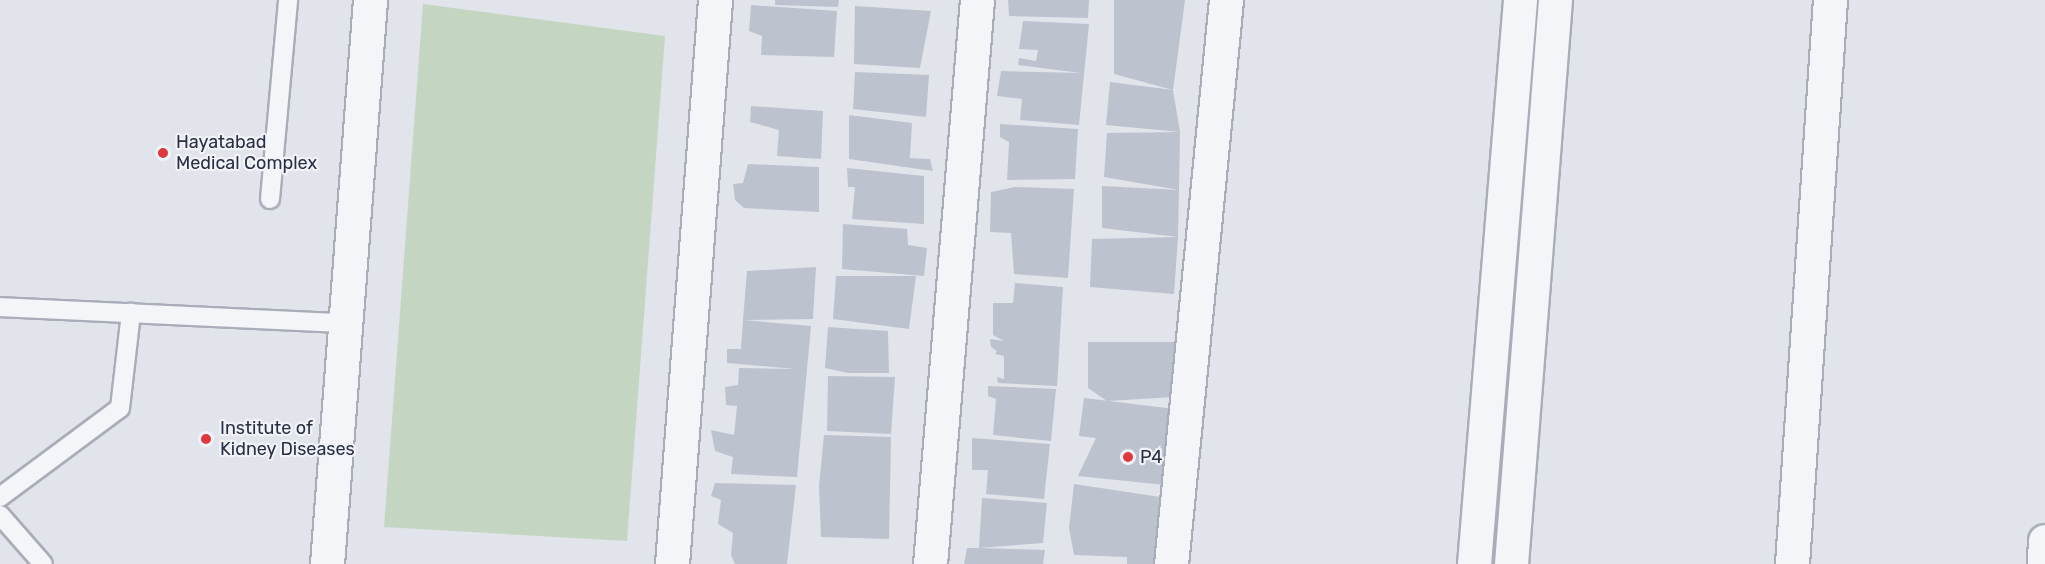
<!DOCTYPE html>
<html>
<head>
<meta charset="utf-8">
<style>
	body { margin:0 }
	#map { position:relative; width:2045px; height:564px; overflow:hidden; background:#e1e4eb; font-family:Rubik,sans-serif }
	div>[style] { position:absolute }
	.green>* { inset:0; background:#c4d6c1 }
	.building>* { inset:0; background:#bdc2cf }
	.roads { filter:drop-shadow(2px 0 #a9adb9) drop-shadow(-2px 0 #a9adb9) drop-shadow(0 2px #a9adb9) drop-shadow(0 -2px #a9adb9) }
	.service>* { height:18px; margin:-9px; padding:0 9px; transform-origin:9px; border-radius:9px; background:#f4f5f9 }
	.minor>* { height:33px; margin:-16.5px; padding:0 16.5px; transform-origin:16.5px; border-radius:16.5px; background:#f4f5f9 }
	.tertiary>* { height:33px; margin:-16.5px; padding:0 16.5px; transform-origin:16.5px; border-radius:16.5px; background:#f4f5f9 }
	.dots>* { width:16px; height:16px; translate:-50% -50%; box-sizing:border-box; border:3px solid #f1f3f8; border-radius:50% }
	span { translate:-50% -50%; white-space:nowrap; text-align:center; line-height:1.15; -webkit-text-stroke:4.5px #f1f3f8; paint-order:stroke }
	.poi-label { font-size:18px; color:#272e45 }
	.left { translate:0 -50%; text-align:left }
</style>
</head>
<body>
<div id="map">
	<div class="green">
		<i style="clip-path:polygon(423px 4px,665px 36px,627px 541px,384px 527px)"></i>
	</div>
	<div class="building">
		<i style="clip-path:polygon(775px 0,839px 0,838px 7px,775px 5px)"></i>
		<i style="clip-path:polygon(1008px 0,1089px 0,1088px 18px,1009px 16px)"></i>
		<i style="clip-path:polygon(1114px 0,1185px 0,1173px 90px,1114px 74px)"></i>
		<i style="clip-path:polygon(751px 5px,837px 11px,834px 57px,761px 55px,762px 36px,749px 31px)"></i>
		<i style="clip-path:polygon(855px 6px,931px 11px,920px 68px,854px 64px)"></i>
		<i style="clip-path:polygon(1023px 21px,1089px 24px,1079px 125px,1020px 120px,1022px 99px,997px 96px,1001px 71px,1081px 73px,1018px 65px,1019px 58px,1036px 61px,1038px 50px,1019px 49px)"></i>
		<i style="clip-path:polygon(855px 72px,929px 75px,926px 117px,853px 109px)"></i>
		<i style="clip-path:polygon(1110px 82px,1173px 90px,1180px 132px,1106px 125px)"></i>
		<i style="clip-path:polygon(751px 106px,823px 111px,821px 159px,777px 156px,779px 130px,750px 122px)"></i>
		<i style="clip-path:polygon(849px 115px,912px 123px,910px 158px,930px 159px,933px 171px,849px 159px)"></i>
		<i style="clip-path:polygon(1000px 124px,1078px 129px,1075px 179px,1007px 180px,1009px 142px,1000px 137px)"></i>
		<i style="clip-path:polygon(1180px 132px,1179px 190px,1104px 177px,1107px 133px)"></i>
		<i style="clip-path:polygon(748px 164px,819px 167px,819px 212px,744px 208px,735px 200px,733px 184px,743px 183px)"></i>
		<i style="clip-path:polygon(847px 168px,924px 176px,924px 224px,852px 219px,855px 187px,848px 187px)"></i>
		<i style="clip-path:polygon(1102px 186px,1179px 190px,1178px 237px,1174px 294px,1090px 287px,1092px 239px,1178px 237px,1102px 228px)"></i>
		<i style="clip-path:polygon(1015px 187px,1074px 189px,1068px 278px,1014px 274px,1011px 233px,990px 232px,991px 192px)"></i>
		<i style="clip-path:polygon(843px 224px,907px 229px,908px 245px,927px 248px,924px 276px,842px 269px)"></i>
		<i style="clip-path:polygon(816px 267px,813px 319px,743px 320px,747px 271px)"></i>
		<i style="clip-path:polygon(836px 276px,916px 276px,909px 329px,833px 319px)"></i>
		<i style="clip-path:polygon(1015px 283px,1063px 287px,1057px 386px,998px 383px,997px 377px,1004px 379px,1004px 356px,995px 354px,997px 351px,991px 347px,990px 339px,1004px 341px,993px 335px,993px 303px,1013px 303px)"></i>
		<i style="clip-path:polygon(743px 320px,811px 326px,797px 477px,731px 474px,733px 457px,715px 451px,711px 430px,734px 435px,737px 406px,726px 405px,725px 387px,738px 385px,739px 368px,796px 369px,727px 363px,727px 349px,741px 349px)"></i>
		<i style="clip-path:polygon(828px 327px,888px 331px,889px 373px,848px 373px,825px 368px)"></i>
		<i style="clip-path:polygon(1088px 342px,1176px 342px,1174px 397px,1107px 401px,1088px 388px)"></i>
		<i style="clip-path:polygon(828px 376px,895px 377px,891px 434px,827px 431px)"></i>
		<i style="clip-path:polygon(988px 386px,1056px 389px,1051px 441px,993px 435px,996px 399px,988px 396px)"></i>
		<i style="clip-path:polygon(1084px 398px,1175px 409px,1165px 485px,1078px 476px,1096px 438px,1079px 436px)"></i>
		<i style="clip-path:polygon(824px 435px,891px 437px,889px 539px,821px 537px,819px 486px)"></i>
		<i style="clip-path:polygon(972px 438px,1050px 444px,1044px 499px,986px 494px,988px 470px,972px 470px)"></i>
		<i style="clip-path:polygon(715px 483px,796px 485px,787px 564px,735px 564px,731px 555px,733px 533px,718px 524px,721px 500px,711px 496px)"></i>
		<i style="clip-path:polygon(1074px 484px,1167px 498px,1162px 564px,1127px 564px,1127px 557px,1074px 555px,1069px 528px)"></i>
		<i style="clip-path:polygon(982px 498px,1047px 503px,1043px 543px,979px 548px)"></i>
		<i style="clip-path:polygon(967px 548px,981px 548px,1045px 550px,1043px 564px,964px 564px)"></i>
	</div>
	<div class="roads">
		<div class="service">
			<i style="left:270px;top:199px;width:200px;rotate:-84.8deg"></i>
			<i style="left:0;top:307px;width:344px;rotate:2.7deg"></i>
			<i style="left:0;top:497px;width:149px;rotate:-36.6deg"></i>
			<i style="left:120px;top:408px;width:96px;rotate:-83.4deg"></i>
			<i style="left:0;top:515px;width:65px;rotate:48.7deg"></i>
		</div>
		<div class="minor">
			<i style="left:327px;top:564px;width:566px;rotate:-85.64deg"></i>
			<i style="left:672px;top:564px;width:566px;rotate:-85.64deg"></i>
			<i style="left:930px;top:564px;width:566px;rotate:-85.24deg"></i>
			<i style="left:1171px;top:564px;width:567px;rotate:-84.43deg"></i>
			<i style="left:1792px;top:564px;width:565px;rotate:-86.15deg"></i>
			<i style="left:2044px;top:564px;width:23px;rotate:-88deg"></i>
		</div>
		<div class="tertiary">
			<i style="left:1474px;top:564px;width:566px;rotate:-85.34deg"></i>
			<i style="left:1511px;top:564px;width:566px;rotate:-85.54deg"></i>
		</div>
	</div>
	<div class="dots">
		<i style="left:163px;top:153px;background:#de383c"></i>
		<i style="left:206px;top:439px;background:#de383c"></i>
		<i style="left:1128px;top:457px;background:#de383c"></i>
	</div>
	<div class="poi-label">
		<span class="left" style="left:176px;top:153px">Hayatabad<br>Medical Complex</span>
		<span class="left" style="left:220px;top:439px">Institute of<br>Kidney Diseases</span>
		<span class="left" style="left:1140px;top:457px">P4</span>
	</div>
</div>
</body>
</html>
